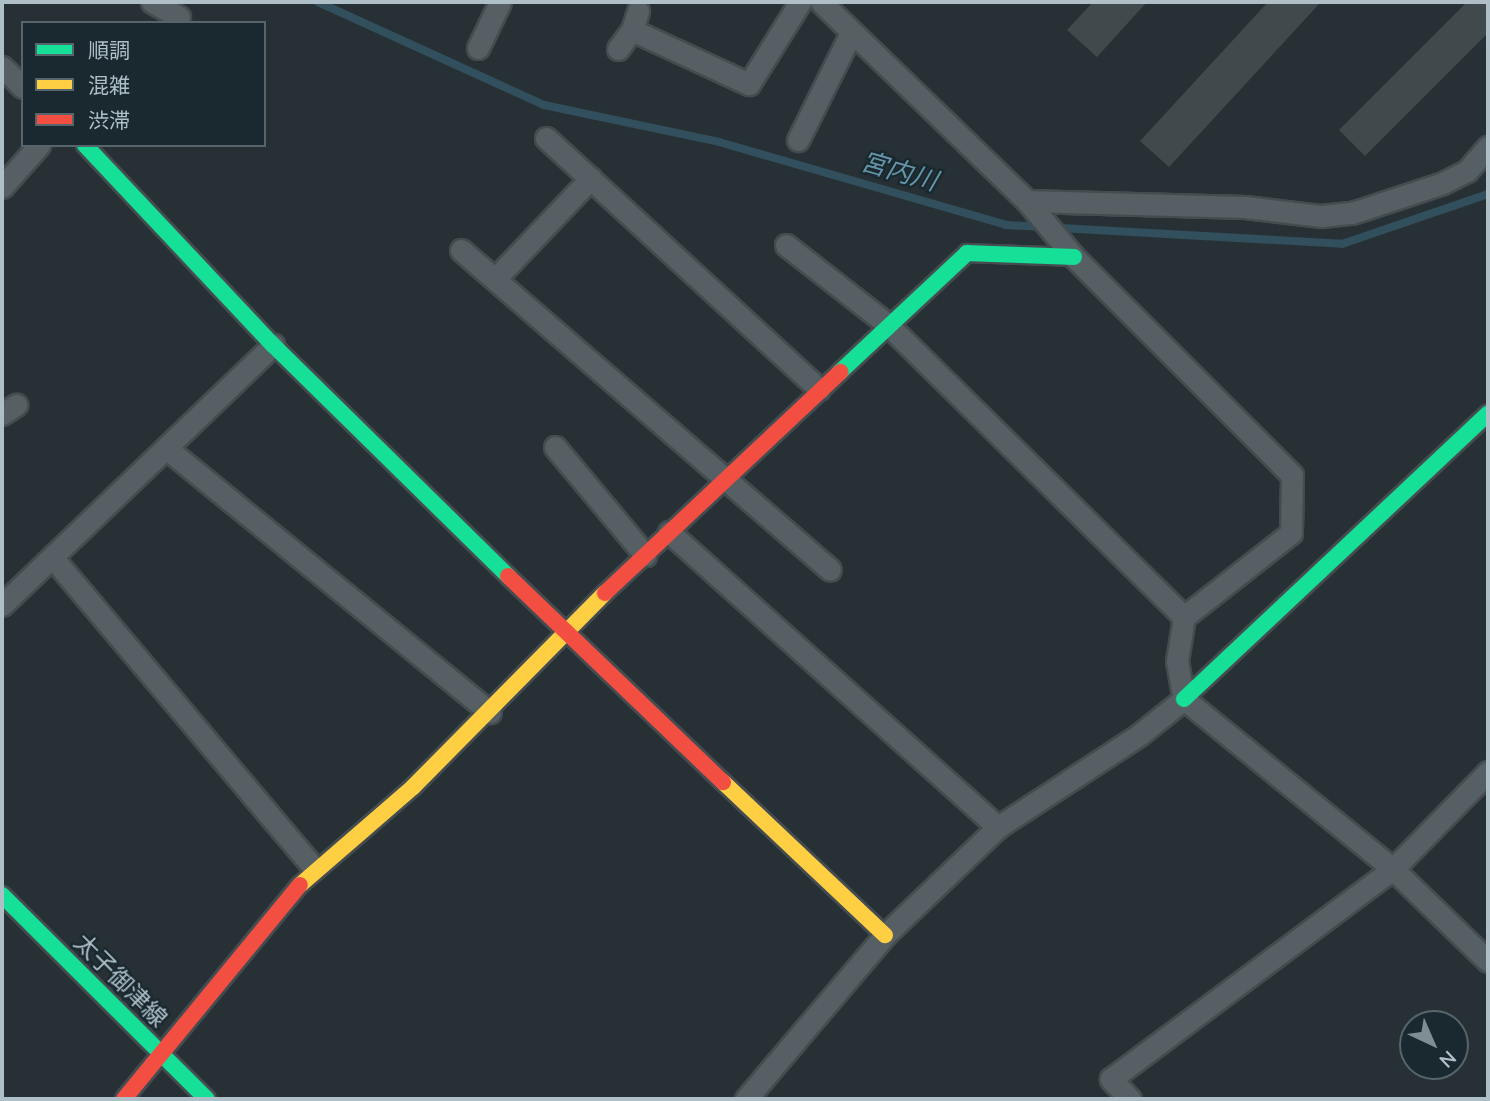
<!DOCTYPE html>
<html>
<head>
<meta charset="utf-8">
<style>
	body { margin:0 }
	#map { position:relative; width:1490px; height:1101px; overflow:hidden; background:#273135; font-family:"Nunito Sans","Noto Sans JP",sans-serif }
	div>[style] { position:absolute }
	.stream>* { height:8px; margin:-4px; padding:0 4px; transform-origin:4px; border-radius:4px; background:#314f5d }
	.building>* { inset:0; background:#40494c }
	.roads { filter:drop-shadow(2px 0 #444c50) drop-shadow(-2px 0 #444c50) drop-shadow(0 2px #444c50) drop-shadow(0 -2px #444c50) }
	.street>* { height:21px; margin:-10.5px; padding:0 10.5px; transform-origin:10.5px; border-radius:10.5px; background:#565f63 }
	.fast>* { height:16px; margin:-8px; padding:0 8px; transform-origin:8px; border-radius:8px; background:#16e098 }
	.slow>* { height:16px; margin:-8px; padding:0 8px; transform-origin:8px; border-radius:8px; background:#ffcf43 }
	.jam>* { height:16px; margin:-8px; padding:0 8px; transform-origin:8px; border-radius:8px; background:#f24e42 }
	span { translate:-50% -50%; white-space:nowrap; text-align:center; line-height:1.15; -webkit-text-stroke:5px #1a2930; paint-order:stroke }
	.street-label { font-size:24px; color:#afbfc7 }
	.water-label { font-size:26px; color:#6694a8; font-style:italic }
	.frame { position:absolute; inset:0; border:4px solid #afbfc7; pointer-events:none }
	.legend { position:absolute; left:21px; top:21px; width:245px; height:126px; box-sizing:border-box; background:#1a2930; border:2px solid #56656c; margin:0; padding:9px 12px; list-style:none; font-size:21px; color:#afbfc7 }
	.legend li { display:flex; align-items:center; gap:14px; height:35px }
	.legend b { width:35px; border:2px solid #56656c }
	.north { position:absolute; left:1399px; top:1010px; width:70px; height:70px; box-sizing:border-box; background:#1a2930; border:2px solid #56656c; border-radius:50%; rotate:136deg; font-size:19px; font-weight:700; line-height:28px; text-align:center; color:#afbfc7 }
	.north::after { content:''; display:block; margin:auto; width:24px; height:32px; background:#7f8d94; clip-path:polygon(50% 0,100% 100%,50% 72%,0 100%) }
</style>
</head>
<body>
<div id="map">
	<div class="stream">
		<i style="left:318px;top:2px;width:248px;rotate:24.5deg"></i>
		<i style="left:544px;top:105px;width:179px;rotate:11.9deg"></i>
		<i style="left:719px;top:142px;width:299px;rotate:16.1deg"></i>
		<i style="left:1006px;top:225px;width:337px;rotate:3.2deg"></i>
		<i style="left:1342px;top:244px;width:154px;rotate:-18.9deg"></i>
	</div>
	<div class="building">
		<i style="clip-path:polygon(1093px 2px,1147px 2px,1097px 57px,1067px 30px)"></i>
		<i style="clip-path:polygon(1268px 2px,1320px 3px,1169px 167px,1140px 141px)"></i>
		<i style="clip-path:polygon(1467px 2px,1488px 2px,1488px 33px,1365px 156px,1339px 130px)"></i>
	</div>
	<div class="roads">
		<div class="street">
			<i style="left:152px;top:2px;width:31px;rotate:29deg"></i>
			<i style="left:821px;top:2px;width:286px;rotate:44deg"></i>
			<i style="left:1027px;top:201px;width:73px;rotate:50deg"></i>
			<i style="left:1074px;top:257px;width:308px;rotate:45deg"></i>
			<i style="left:1292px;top:475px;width:58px;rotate:91deg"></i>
			<i style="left:1291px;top:533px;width:136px;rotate:141.9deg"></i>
			<i style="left:632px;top:30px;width:129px;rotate:24.8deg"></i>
			<i style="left:749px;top:84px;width:97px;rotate:-58.1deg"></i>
			<i style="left:478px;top:48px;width:51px;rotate:-64.4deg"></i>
			<i style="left:618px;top:49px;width:24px;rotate:-54deg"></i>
			<i style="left:632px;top:30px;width:20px;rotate:-72deg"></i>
			<i style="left:2px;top:67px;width:29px;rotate:44deg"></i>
			<i style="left:546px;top:138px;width:371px;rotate:42.6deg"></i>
			<i style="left:798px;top:140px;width:119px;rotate:-63.6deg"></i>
			<i style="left:2px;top:187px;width:56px;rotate:-48.6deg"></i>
			<i style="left:1027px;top:201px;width:218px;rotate:1.6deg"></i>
			<i style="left:1245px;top:207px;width:77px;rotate:6.8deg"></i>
			<i style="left:1321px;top:216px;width:31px;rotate:-6deg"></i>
			<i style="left:1352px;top:213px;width:96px;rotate:-18.2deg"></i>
			<i style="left:1443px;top:183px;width:27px;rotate:-27deg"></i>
			<i style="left:1467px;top:171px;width:32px;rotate:-49deg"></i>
			<i style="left:786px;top:245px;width:128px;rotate:38deg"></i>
			<i style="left:887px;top:324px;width:417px;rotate:44.6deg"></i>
			<i style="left:1184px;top:617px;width:45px;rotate:99deg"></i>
			<i style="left:1177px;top:661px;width:39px;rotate:80deg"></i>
			<i style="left:1184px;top:699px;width:269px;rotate:39.1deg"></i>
			<i style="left:1393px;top:869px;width:132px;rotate:44.1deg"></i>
			<i style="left:461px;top:250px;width:488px;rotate:40.9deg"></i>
			<i style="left:495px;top:279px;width:139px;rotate:-46.5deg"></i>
			<i style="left:2px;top:414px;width:17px;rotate:-33deg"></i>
			<i style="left:555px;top:447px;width:141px;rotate:50.2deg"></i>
			<i style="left:166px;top:448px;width:418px;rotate:39.2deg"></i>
			<i style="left:669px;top:532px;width:442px;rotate:41.9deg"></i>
			<i style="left:52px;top:557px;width:407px;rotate:49.9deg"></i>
			<i style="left:2px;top:605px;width:376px;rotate:-43.8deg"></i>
			<i style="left:746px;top:1099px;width:215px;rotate:-49.7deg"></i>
			<i style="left:885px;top:935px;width:156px;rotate:-43.7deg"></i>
			<i style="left:998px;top:827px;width:168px;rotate:-33.1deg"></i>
			<i style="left:1139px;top:735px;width:58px;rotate:-38.7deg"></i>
			<i style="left:1130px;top:1099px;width:28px;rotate:-134deg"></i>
			<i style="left:1111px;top:1079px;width:352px;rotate:-36.7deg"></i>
			<i style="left:1393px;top:869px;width:136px;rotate:-45.6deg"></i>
		</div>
		<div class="fast">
			<i style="left:85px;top:145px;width:274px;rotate:46.8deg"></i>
			<i style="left:273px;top:345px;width:330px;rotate:44.5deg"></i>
			<i style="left:840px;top:372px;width:174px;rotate:-43.1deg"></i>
			<i style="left:967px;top:253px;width:107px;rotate:2.1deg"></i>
			<i style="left:1184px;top:699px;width:417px;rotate:-43.2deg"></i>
			<i style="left:2px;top:895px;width:289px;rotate:44.9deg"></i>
		</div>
		<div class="slow">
			<i style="left:723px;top:782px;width:223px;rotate:43.4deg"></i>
			<i style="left:300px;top:885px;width:150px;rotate:-40.9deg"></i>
			<i style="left:413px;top:787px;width:273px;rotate:-45.3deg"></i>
		</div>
		<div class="jam">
			<i style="left:508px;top:576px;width:298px;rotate:43.8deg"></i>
			<i style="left:605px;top:593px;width:323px;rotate:-43.2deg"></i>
			<i style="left:124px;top:1099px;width:277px;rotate:-50.6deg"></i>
		</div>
	</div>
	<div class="street-label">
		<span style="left:120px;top:981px;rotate:45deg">太子御津線</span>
	</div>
	<div class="water-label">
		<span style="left:899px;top:172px;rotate:16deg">宮内川</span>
	</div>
	<div class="frame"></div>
	<ul class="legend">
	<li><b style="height:9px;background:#16e098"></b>順調</li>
	<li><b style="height:9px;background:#ffcf43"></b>混雑</li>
	<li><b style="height:9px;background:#f24e42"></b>渋滞</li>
	</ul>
	<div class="north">N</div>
</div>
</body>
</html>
